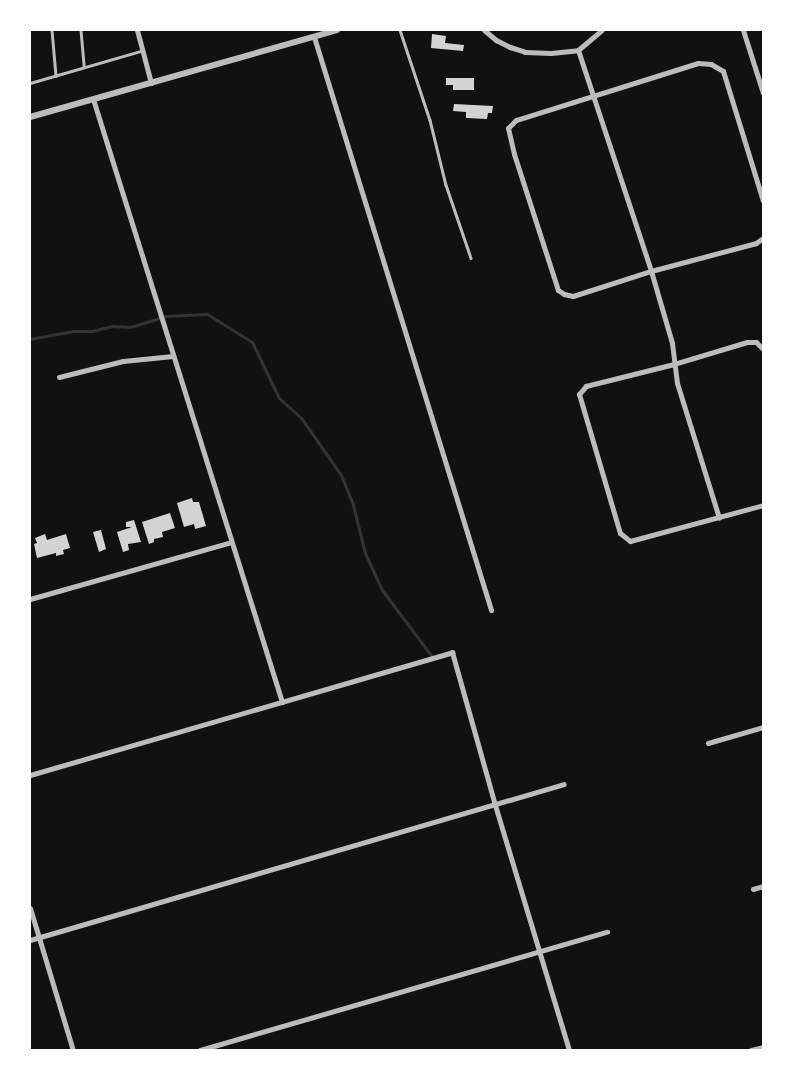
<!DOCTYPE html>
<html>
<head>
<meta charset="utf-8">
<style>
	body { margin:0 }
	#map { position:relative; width:793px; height:1080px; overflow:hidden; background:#111; font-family:"Open Sans",sans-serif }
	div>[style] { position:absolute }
	.stream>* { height:3px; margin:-1.5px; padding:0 1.5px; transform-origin:1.5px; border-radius:1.5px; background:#333 }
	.building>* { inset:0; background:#d3d3d3 }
	.service>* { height:2.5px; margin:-1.25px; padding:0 1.25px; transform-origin:1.25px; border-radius:1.25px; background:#bcbcbc }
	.minor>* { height:5px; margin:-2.5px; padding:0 2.5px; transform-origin:2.5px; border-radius:2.5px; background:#bcbcbc }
	.tertiary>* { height:6px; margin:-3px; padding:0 3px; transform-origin:3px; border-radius:3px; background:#bcbcbc }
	span { translate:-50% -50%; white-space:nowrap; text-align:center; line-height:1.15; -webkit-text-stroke:5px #fff; paint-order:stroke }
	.frame { position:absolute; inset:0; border:31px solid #fff; pointer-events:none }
</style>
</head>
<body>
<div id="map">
	<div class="stream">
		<i style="left:30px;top:339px;width:44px;rotate:-10.5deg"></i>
		<i style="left:73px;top:331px;width:19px"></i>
		<i style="left:92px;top:331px;width:21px;rotate:-14deg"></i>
		<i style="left:112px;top:326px;width:18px;rotate:3deg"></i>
		<i style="left:130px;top:327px;width:38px;rotate:-17deg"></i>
		<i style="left:166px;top:316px;width:41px;rotate:-2.8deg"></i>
		<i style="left:207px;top:314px;width:53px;rotate:31.9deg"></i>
		<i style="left:252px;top:342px;width:62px;rotate:64.3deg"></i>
		<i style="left:279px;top:398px;width:31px;rotate:42deg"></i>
		<i style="left:302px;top:419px;width:68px;rotate:55.1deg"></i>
		<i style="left:341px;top:475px;width:32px;rotate:68deg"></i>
		<i style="left:353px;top:505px;width:49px;rotate:76deg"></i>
		<i style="left:365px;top:553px;width:41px;rotate:65.3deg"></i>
		<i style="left:382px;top:590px;width:85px;rotate:53.1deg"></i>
	</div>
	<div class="building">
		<i style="clip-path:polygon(432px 34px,446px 36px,445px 43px,464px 45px,463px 51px,431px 48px)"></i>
		<i style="clip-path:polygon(446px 78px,474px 78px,474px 90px,453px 90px,453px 85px,446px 85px)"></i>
		<i style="clip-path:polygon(454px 104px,493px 106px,492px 113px,488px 113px,487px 119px,466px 118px,466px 112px,453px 111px)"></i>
		<i style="clip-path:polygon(192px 498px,193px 502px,199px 502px,206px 526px,195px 529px,194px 524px,184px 527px,177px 503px)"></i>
		<i style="clip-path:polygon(170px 513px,175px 528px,162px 532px,163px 537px,154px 539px,154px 542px,149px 544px,142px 522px)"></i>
		<i style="clip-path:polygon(134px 520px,141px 542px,128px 544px,129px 550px,123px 552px,117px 532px,132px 527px,126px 527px,126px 522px)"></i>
		<i style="clip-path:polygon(101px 530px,106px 549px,99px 552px,93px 532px)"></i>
		<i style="clip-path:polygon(45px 534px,47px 540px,66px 534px,70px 548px,63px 550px,64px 554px,56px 556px,56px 553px,37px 558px,34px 544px,37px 543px,35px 538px)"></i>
	</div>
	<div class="service">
		<i style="left:52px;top:30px;width:46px;rotate:85deg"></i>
		<i style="left:81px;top:30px;width:37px;rotate:85deg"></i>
		<i style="left:400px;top:30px;width:95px;rotate:71.6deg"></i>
		<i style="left:430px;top:120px;width:67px;rotate:76.2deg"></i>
		<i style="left:446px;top:185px;width:77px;rotate:71.1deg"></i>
		<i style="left:30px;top:83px;width:116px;rotate:-16.1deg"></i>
	</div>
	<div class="minor">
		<i style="left:137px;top:30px;width:55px;rotate:75.2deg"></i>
		<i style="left:484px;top:30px;width:16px;rotate:40deg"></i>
		<i style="left:496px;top:40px;width:16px;rotate:27deg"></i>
		<i style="left:510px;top:47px;width:16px;rotate:18deg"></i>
		<i style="left:525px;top:52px;width:26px;rotate:2deg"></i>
		<i style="left:551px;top:53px;width:27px;rotate:-6deg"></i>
		<i style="left:578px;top:50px;width:31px;rotate:-40deg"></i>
		<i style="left:743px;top:30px;width:66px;rotate:72.4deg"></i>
		<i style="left:314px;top:37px;width:600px;rotate:72.83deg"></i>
		<i style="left:578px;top:50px;width:233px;rotate:71.7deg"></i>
		<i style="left:651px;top:271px;width:75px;rotate:73.7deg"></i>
		<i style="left:672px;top:343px;width:40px;rotate:82.9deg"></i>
		<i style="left:677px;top:383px;width:141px;rotate:72.7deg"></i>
		<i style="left:93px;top:99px;width:632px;rotate:72.6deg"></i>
		<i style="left:763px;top:201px;width:136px;rotate:-107.1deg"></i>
		<i style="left:723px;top:71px;width:14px;rotate:-150deg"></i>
		<i style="left:711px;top:64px;width:13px;rotate:-176deg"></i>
		<i style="left:698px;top:63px;width:191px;rotate:162.6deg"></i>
		<i style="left:516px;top:120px;width:11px;rotate:135deg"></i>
		<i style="left:508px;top:128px;width:27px;rotate:77deg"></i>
		<i style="left:514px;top:154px;width:143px;rotate:72.1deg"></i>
		<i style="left:558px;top:290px;width:7px;rotate:34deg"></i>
		<i style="left:564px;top:294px;width:9px;rotate:13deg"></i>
		<i style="left:573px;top:296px;width:82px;rotate:-17.8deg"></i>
		<i style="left:651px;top:271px;width:109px;rotate:-14.9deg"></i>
		<i style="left:756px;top:243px;width:9px;rotate:-36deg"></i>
		<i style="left:763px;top:349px;width:10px;rotate:-135deg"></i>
		<i style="left:756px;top:342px;width:9px;rotate:180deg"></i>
		<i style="left:747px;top:342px;width:76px;rotate:163.2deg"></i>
		<i style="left:674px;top:364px;width:91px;rotate:166deg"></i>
		<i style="left:586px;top:386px;width:11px;rotate:131deg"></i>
		<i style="left:579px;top:394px;width:145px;rotate:73.6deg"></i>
		<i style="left:620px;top:533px;width:13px;rotate:39deg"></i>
		<i style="left:630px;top:541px;width:138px;rotate:-15.1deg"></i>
		<i style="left:59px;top:377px;width:66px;rotate:-14deg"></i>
		<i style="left:123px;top:361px;width:50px;rotate:-5.7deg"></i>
		<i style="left:30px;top:599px;width:209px;rotate:-15.8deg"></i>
		<i style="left:708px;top:743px;width:57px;rotate:-16.2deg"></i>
		<i style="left:30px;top:775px;width:440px;rotate:-16.2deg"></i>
		<i style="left:452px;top:652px;width:159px;rotate:74.3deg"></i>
		<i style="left:495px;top:805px;width:256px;rotate:73.2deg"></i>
		<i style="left:753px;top:889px;width:10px;rotate:-17deg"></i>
		<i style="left:30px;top:908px;width:148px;rotate:73.2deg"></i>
		<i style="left:30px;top:940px;width:556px;rotate:-16.28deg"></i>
		<i style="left:200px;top:1050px;width:424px;rotate:-16.2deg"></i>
		<i style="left:751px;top:1050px;width:12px;rotate:-14deg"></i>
	</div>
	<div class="tertiary">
		<i style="left:30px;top:117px;width:319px;rotate:-15.8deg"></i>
	</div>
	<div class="frame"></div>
</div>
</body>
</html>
